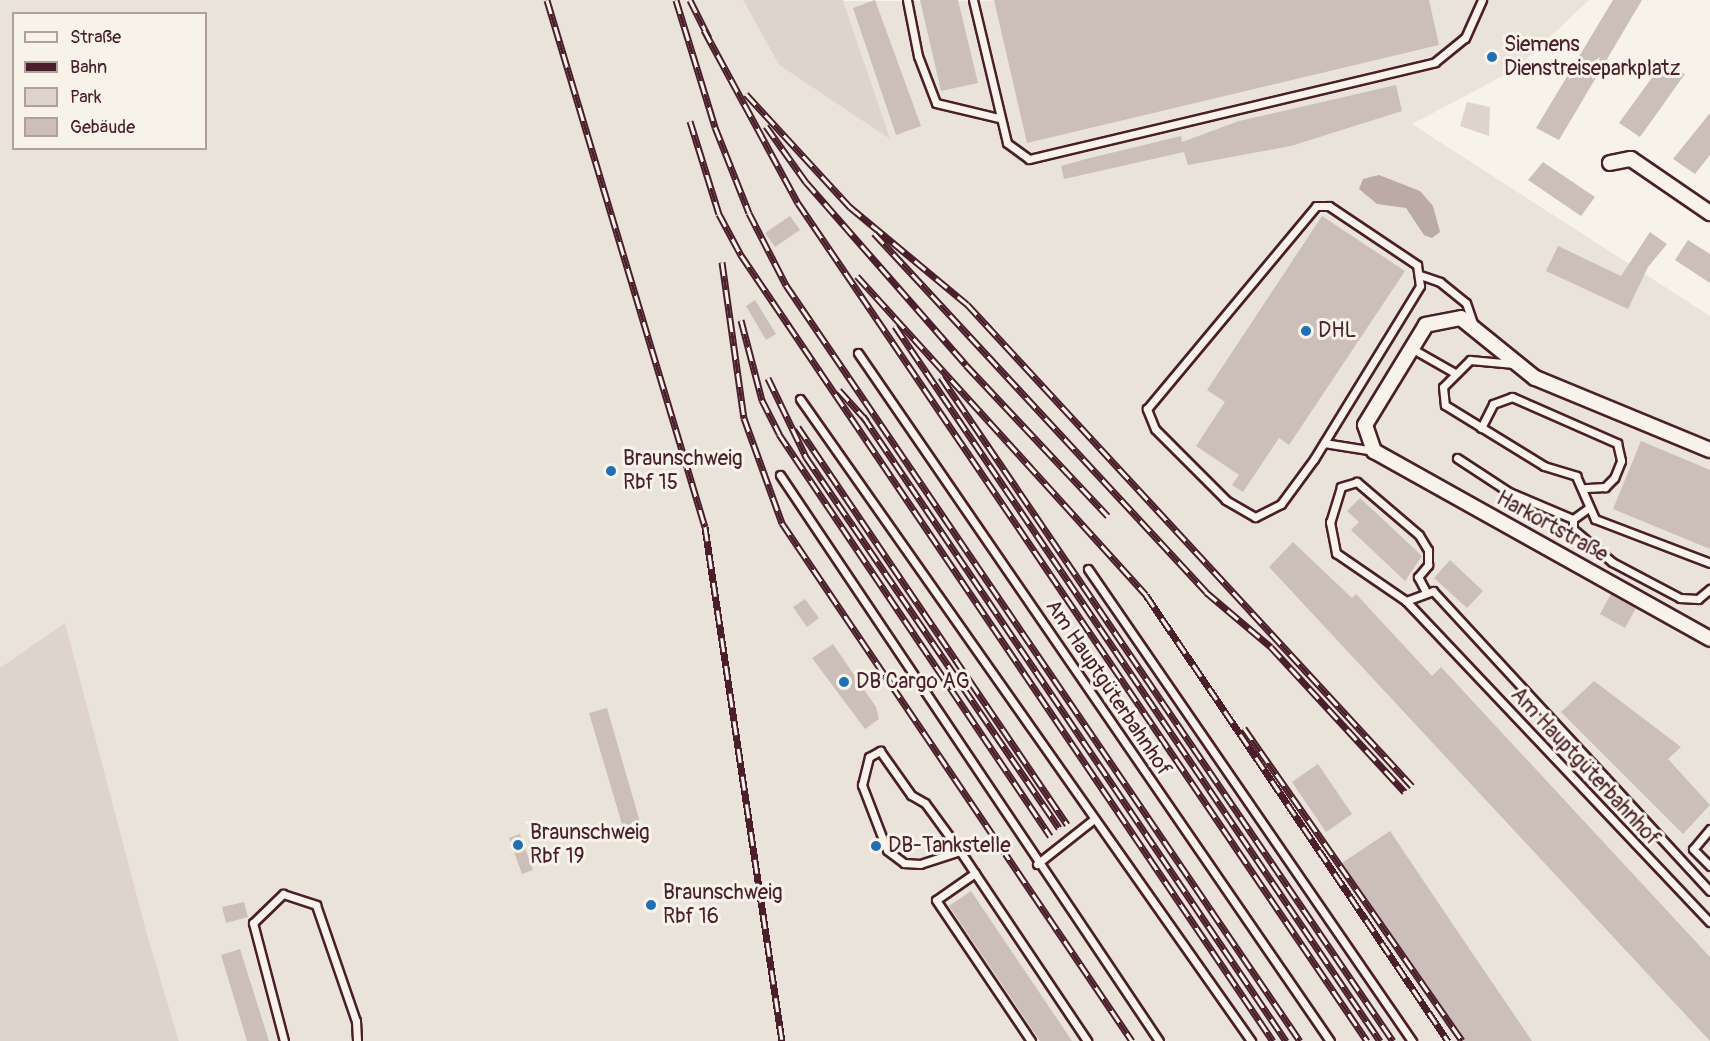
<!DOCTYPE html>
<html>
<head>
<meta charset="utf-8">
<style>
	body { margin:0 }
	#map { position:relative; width:1710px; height:1041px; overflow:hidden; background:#f7f3e8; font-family:Pangolin,sans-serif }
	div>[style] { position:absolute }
	.built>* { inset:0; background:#eae3da }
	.green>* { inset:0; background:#ded4cc }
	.water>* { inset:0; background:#bcaaa7 }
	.building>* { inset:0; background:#ccbfb9 }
	.roads { filter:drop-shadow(2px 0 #4a1f2b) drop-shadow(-2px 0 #4a1f2b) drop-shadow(0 2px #4a1f2b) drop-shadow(0 -2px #4a1f2b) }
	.service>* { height:7px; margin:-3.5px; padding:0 3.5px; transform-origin:3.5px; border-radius:3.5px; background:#f7f3e8 }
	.minor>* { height:14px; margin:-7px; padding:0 7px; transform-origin:7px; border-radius:7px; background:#f7f3e8 }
	.rail>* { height:7px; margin-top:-3.5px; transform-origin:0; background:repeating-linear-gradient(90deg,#f7f3e8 0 14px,#4a1f2b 0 28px); box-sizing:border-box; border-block:2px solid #4a1f2b }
	.dots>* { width:16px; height:16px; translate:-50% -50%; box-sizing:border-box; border:3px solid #f7f3e8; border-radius:50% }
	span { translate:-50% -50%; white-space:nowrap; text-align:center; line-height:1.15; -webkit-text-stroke:6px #f7f3e8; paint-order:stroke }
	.poi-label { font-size:21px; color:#4a1f2b }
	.left { translate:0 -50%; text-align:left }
	.street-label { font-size:21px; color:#4a1f2b }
	.legend { position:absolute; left:12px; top:12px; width:195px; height:138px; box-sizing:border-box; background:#f7f3e8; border:2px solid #b29e9c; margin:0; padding:8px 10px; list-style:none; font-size:18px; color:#4a1f2b }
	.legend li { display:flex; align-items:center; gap:12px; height:30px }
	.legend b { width:30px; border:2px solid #b29e9c }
</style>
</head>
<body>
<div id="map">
	<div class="built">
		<i style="clip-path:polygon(evenodd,0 0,743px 0,779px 65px,889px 138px,843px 1px,1589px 0,1516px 69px,1412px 124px,1710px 316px,1710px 1041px,179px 1041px,145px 927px,0 811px,0 0,14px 14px,206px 14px,206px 148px,14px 148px,14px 14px)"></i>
	</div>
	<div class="green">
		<i style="clip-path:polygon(743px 0,843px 0,890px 139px,779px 65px)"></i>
		<i style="clip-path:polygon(1467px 102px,1490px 107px,1489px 136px,1460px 126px)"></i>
		<i style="clip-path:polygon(65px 623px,145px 927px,179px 1041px,0 1041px,0 668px)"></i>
	</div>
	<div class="water">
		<i style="clip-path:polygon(1379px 175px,1420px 191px,1433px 206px,1440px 232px,1432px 238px,1424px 235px,1406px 208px,1377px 204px,1359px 189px,1363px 179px)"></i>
	</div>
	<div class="building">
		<i style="clip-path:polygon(875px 0,921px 126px,896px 135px,853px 8px)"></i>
		<i style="clip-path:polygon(920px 0,958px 0,978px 83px,941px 91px)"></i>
		<i style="clip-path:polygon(994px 0,1429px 0,1439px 45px,1027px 143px)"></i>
		<i style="clip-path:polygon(1613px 0,1642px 0,1559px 140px,1536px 128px)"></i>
		<i style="clip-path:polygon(1664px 61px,1685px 74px,1640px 137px,1619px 123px)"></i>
		<i style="clip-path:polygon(1396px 85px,1402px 111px,1291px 146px,1188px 165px,1184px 152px,1064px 179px,1061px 166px,1086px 159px,1181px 136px,1182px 142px,1239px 121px)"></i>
		<i style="clip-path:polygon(1710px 113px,1710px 155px,1695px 174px,1673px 159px)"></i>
		<i style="clip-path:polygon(1543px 162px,1595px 197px,1581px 216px,1528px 180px)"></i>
		<i style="clip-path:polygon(790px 216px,800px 230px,775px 247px,765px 233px)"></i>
		<i style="clip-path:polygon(1322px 216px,1405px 271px,1289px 445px,1279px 438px,1243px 492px,1232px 485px,1239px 475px,1196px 446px,1225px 402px,1207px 390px)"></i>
		<i style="clip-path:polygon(1650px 232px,1667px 244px,1648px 267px,1628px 309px,1546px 271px,1558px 246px,1621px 276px)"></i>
		<i style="clip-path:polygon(1688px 240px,1710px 254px,1710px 283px,1675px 260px)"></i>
		<i style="clip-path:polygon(755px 300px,776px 334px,766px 340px,746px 306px)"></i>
		<i style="clip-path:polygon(1641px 441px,1710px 470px,1710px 549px,1613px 509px)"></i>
		<i style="clip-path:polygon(1360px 498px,1422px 556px,1405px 581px,1351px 530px,1359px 522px,1347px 511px)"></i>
		<i style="clip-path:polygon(1293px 542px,1352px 598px,1356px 594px,1432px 676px,1441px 667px,1710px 957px,1710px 1041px,1269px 567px)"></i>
		<i style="clip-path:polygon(1450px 560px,1483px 591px,1467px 608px,1434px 578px)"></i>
		<i style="clip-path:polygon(1611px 594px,1636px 608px,1625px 628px,1600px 614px)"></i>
		<i style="clip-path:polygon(805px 599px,819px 618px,807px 627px,793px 607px)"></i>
		<i style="clip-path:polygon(833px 644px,876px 707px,879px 719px,865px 729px,812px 658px)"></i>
		<i style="clip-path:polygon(1594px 681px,1681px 747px,1668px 759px,1710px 805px,1683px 834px,1561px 712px)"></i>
		<i style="clip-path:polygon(607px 708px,644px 836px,627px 841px,589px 713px)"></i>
		<i style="clip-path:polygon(1318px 764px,1352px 814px,1326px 832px,1292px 782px)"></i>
		<i style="clip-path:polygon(1390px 831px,1464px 941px,1532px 1041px,1462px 1041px,1419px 984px,1339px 865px)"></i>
		<i style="clip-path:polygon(520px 834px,533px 870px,522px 874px,509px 838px)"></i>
		<i style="clip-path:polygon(971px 891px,1072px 1041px,1040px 1041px,949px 906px)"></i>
		<i style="clip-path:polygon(244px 902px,248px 917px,226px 923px,222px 907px)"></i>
		<i style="clip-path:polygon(240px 949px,269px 1041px,247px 1041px,221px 955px)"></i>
	</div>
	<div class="roads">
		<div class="service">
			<i style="left:907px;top:0;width:57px;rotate:78.9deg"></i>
			<i style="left:918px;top:56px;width:50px;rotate:69deg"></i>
			<i style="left:936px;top:103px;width:65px;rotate:13.4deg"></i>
			<i style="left:973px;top:0;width:147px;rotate:76.6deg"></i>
			<i style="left:1007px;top:143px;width:27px;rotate:36deg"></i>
			<i style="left:1029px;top:159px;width:417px;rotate:-13.4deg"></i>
			<i style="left:1435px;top:62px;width:38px;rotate:-39deg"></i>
			<i style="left:1465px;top:38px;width:42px;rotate:-65.9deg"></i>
			<i style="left:1316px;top:206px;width:13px"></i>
			<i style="left:1329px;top:206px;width:106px;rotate:33.8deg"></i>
			<i style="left:1417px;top:265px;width:21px;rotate:82deg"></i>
			<i style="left:1420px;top:286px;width:203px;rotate:121.5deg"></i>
			<i style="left:1314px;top:459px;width:56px;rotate:126.3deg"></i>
			<i style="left:1281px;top:504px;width:29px;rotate:153deg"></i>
			<i style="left:1255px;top:517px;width:34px;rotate:-150deg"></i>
			<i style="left:1226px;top:500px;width:100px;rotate:-135deg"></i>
			<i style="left:1155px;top:429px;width:22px;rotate:-112deg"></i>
			<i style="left:1147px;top:409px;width:264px;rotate:-50.2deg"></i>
			<i style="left:1420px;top:275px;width:21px;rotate:19deg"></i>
			<i style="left:1440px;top:282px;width:33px;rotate:39deg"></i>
			<i style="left:1466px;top:303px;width:24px;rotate:71deg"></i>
			<i style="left:1411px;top:348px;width:48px;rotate:29.7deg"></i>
			<i style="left:858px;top:353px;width:834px;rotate:55.55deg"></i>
			<i style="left:1514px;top:364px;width:44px;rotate:-174.8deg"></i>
			<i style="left:1470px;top:360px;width:38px;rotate:135deg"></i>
			<i style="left:1443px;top:387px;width:18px;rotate:84deg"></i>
			<i style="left:1445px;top:405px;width:116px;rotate:31.6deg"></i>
			<i style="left:1544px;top:466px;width:34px;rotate:17deg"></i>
			<i style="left:1576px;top:476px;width:47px;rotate:66.2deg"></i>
			<i style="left:1595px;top:519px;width:123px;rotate:20.9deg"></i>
			<i style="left:800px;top:399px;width:785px;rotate:54.91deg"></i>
			<i style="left:1481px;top:428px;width:27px;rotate:-63deg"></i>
			<i style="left:1493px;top:404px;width:20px;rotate:-20deg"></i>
			<i style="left:1512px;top:397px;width:115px;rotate:23.7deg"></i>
			<i style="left:1617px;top:443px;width:18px;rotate:77deg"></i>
			<i style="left:1621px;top:461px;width:18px;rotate:112deg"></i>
			<i style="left:1614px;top:478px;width:13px;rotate:135deg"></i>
			<i style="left:1605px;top:487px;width:22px;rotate:177deg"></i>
			<i style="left:1324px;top:443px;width:51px;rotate:9.1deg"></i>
			<i style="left:1457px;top:458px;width:62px;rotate:33.2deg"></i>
			<i style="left:1509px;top:492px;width:69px;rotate:22.9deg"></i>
			<i style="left:780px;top:475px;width:681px;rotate:56.19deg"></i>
			<i style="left:1587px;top:509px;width:17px;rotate:144deg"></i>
			<i style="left:1573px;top:519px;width:10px;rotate:90deg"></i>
			<i style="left:1573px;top:529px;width:51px;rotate:40.2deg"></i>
			<i style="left:1612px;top:562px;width:77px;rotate:27.9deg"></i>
			<i style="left:1680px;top:598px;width:18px;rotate:3deg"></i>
			<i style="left:1698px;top:599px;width:16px;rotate:-40deg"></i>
			<i style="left:1088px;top:569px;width:573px;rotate:55.53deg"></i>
			<i style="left:1425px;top:590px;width:15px;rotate:-118deg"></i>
			<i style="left:1418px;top:577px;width:16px;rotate:-50deg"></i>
			<i style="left:1428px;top:565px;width:15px;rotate:-90deg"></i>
			<i style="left:1428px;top:550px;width:17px;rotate:-121deg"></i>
			<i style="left:1419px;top:535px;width:82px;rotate:-139.5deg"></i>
			<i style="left:1357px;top:482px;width:17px;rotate:163deg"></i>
			<i style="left:1341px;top:487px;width:37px;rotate:107deg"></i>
			<i style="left:1330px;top:522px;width:32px;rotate:79deg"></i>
			<i style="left:1336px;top:553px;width:85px;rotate:34.4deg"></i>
			<i style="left:1406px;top:601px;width:442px;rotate:46.6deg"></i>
			<i style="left:1406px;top:601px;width:29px;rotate:-20deg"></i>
			<i style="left:1433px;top:591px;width:408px;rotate:47.3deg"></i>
			<i style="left:1710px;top:829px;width:26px;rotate:130deg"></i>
			<i style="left:1693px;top:849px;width:24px;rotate:45deg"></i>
			<i style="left:960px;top:851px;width:42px;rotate:162deg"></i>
			<i style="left:920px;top:864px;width:16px;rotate:-176deg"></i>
			<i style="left:904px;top:863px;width:21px;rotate:-143deg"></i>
			<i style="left:887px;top:850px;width:70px;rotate:-111deg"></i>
			<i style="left:862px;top:785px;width:29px;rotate:-76deg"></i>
			<i style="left:869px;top:757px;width:13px;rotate:-29deg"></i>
			<i style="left:880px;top:751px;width:54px;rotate:54.8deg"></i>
			<i style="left:911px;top:795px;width:16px;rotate:30deg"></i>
			<i style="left:925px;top:803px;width:59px;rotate:53.9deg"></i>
			<i style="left:960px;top:851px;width:229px;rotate:56.2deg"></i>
			<i style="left:1037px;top:864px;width:73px;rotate:-38.3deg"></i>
			<i style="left:975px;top:873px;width:47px;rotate:145.3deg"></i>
			<i style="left:936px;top:900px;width:170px;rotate:56deg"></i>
			<i style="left:284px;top:1041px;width:122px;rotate:-104.7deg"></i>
			<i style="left:253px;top:923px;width:42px;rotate:-44deg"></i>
			<i style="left:283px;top:894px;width:35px;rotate:18deg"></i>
			<i style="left:316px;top:905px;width:123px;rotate:71deg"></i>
			<i style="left:356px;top:1021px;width:20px;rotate:87deg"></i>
		</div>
		<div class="minor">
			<i style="left:1610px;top:163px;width:21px;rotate:-11deg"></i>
			<i style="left:1631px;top:159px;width:96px;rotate:34.4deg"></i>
			<i style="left:1710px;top:450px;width:189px;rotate:-157.6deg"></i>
			<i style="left:1535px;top:378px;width:95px;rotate:-141deg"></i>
			<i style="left:1461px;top:318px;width:36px;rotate:169deg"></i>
			<i style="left:1426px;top:325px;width:117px;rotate:121.4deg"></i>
			<i style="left:1365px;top:425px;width:28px;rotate:71deg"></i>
			<i style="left:1374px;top:451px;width:385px;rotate:29.2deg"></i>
		</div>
	</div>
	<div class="rail">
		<i style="left:547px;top:0;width:550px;rotate:73.31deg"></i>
		<i style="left:705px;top:527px;width:520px;rotate:81.48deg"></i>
		<i style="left:676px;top:0;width:133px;rotate:72.9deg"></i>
		<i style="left:715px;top:127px;width:92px;rotate:68.4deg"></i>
		<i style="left:749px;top:213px;width:81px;rotate:62.8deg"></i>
		<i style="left:786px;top:285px;width:914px;rotate:55.79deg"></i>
		<i style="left:690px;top:0;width:42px;rotate:63.4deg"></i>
		<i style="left:704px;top:30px;width:197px;rotate:61.5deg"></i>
		<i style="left:798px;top:203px;width:1013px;rotate:55.82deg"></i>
		<i style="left:746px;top:94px;width:154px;rotate:47.4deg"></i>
		<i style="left:850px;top:207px;width:152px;rotate:39.7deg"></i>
		<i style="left:967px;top:304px;width:656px;rotate:47.29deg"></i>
		<i style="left:690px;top:121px;width:97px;rotate:72.7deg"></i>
		<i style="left:719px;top:214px;width:47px;rotate:61.8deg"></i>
		<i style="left:741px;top:255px;width:949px;rotate:55.91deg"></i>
		<i style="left:766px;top:126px;width:69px;rotate:54.5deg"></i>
		<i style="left:806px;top:182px;width:243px;rotate:48.8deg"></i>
		<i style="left:966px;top:365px;width:207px;rotate:46.8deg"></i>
		<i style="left:874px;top:233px;width:489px;rotate:47.2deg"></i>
		<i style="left:1206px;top:592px;width:85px;rotate:40.2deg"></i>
		<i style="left:1271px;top:647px;width:197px;rotate:47.3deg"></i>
		<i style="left:722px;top:262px;width:158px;rotate:82deg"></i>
		<i style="left:744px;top:418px;width:112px;rotate:70.1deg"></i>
		<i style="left:782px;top:523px;width:625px;rotate:55.95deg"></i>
		<i style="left:857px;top:276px;width:430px;rotate:47.8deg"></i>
		<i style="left:1146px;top:595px;width:539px;rotate:55.9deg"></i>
		<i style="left:741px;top:320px;width:83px;rotate:75.3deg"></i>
		<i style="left:762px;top:400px;width:38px;rotate:63deg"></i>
		<i style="left:779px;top:434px;width:485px;rotate:56deg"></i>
		<i style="left:895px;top:326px;width:864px;rotate:55.85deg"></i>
		<i style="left:941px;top:377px;width:803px;rotate:55.76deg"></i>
		<i style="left:768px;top:378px;width:88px;rotate:64.3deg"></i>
		<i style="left:806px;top:457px;width:449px;rotate:55.7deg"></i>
		<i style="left:839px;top:390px;width:42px;rotate:47.9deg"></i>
		<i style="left:863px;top:416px;width:755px;rotate:55.91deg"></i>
		<i style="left:798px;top:427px;width:480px;rotate:55.9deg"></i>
		<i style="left:1244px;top:728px;width:381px;rotate:55.1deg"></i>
	</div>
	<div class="dots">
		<i style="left:1492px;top:57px;background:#1f6fb2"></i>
		<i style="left:1306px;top:331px;background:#1f6fb2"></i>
		<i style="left:611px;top:471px;background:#1f6fb2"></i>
		<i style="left:844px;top:682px;background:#1f6fb2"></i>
		<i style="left:518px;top:845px;background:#1f6fb2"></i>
		<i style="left:876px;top:846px;background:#1f6fb2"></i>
		<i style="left:651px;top:905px;background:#1f6fb2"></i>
	</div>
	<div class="poi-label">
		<span class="left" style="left:1504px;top:57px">Siemens<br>Dienstreiseparkplatz</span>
		<span class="left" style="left:1318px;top:331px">DHL</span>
		<span class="left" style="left:623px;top:471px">Braunschweig<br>Rbf 15</span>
		<span class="left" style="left:856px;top:682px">DB Cargo AG</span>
		<span class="left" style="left:530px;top:845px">Braunschweig<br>Rbf 19</span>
		<span class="left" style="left:888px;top:846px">DB-Tankstelle</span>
		<span class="left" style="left:663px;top:905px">Braunschweig<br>Rbf 16</span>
	</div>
	<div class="street-label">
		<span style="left:1552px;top:527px;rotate:29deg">Harkortstraße</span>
		<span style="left:1108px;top:688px;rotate:56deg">Am Hauptgüterbahnhof</span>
		<span style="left:1585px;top:767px;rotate:47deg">Am Hauptgüterbahnhof</span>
	</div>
	<ul class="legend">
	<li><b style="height:8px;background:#f7f3e8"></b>Straße</li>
	<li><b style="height:8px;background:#4a1f2b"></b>Bahn</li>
	<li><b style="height:16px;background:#ded4cc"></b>Park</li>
	<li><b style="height:16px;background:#ccbfb9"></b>Gebäude</li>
	</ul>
</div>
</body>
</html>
